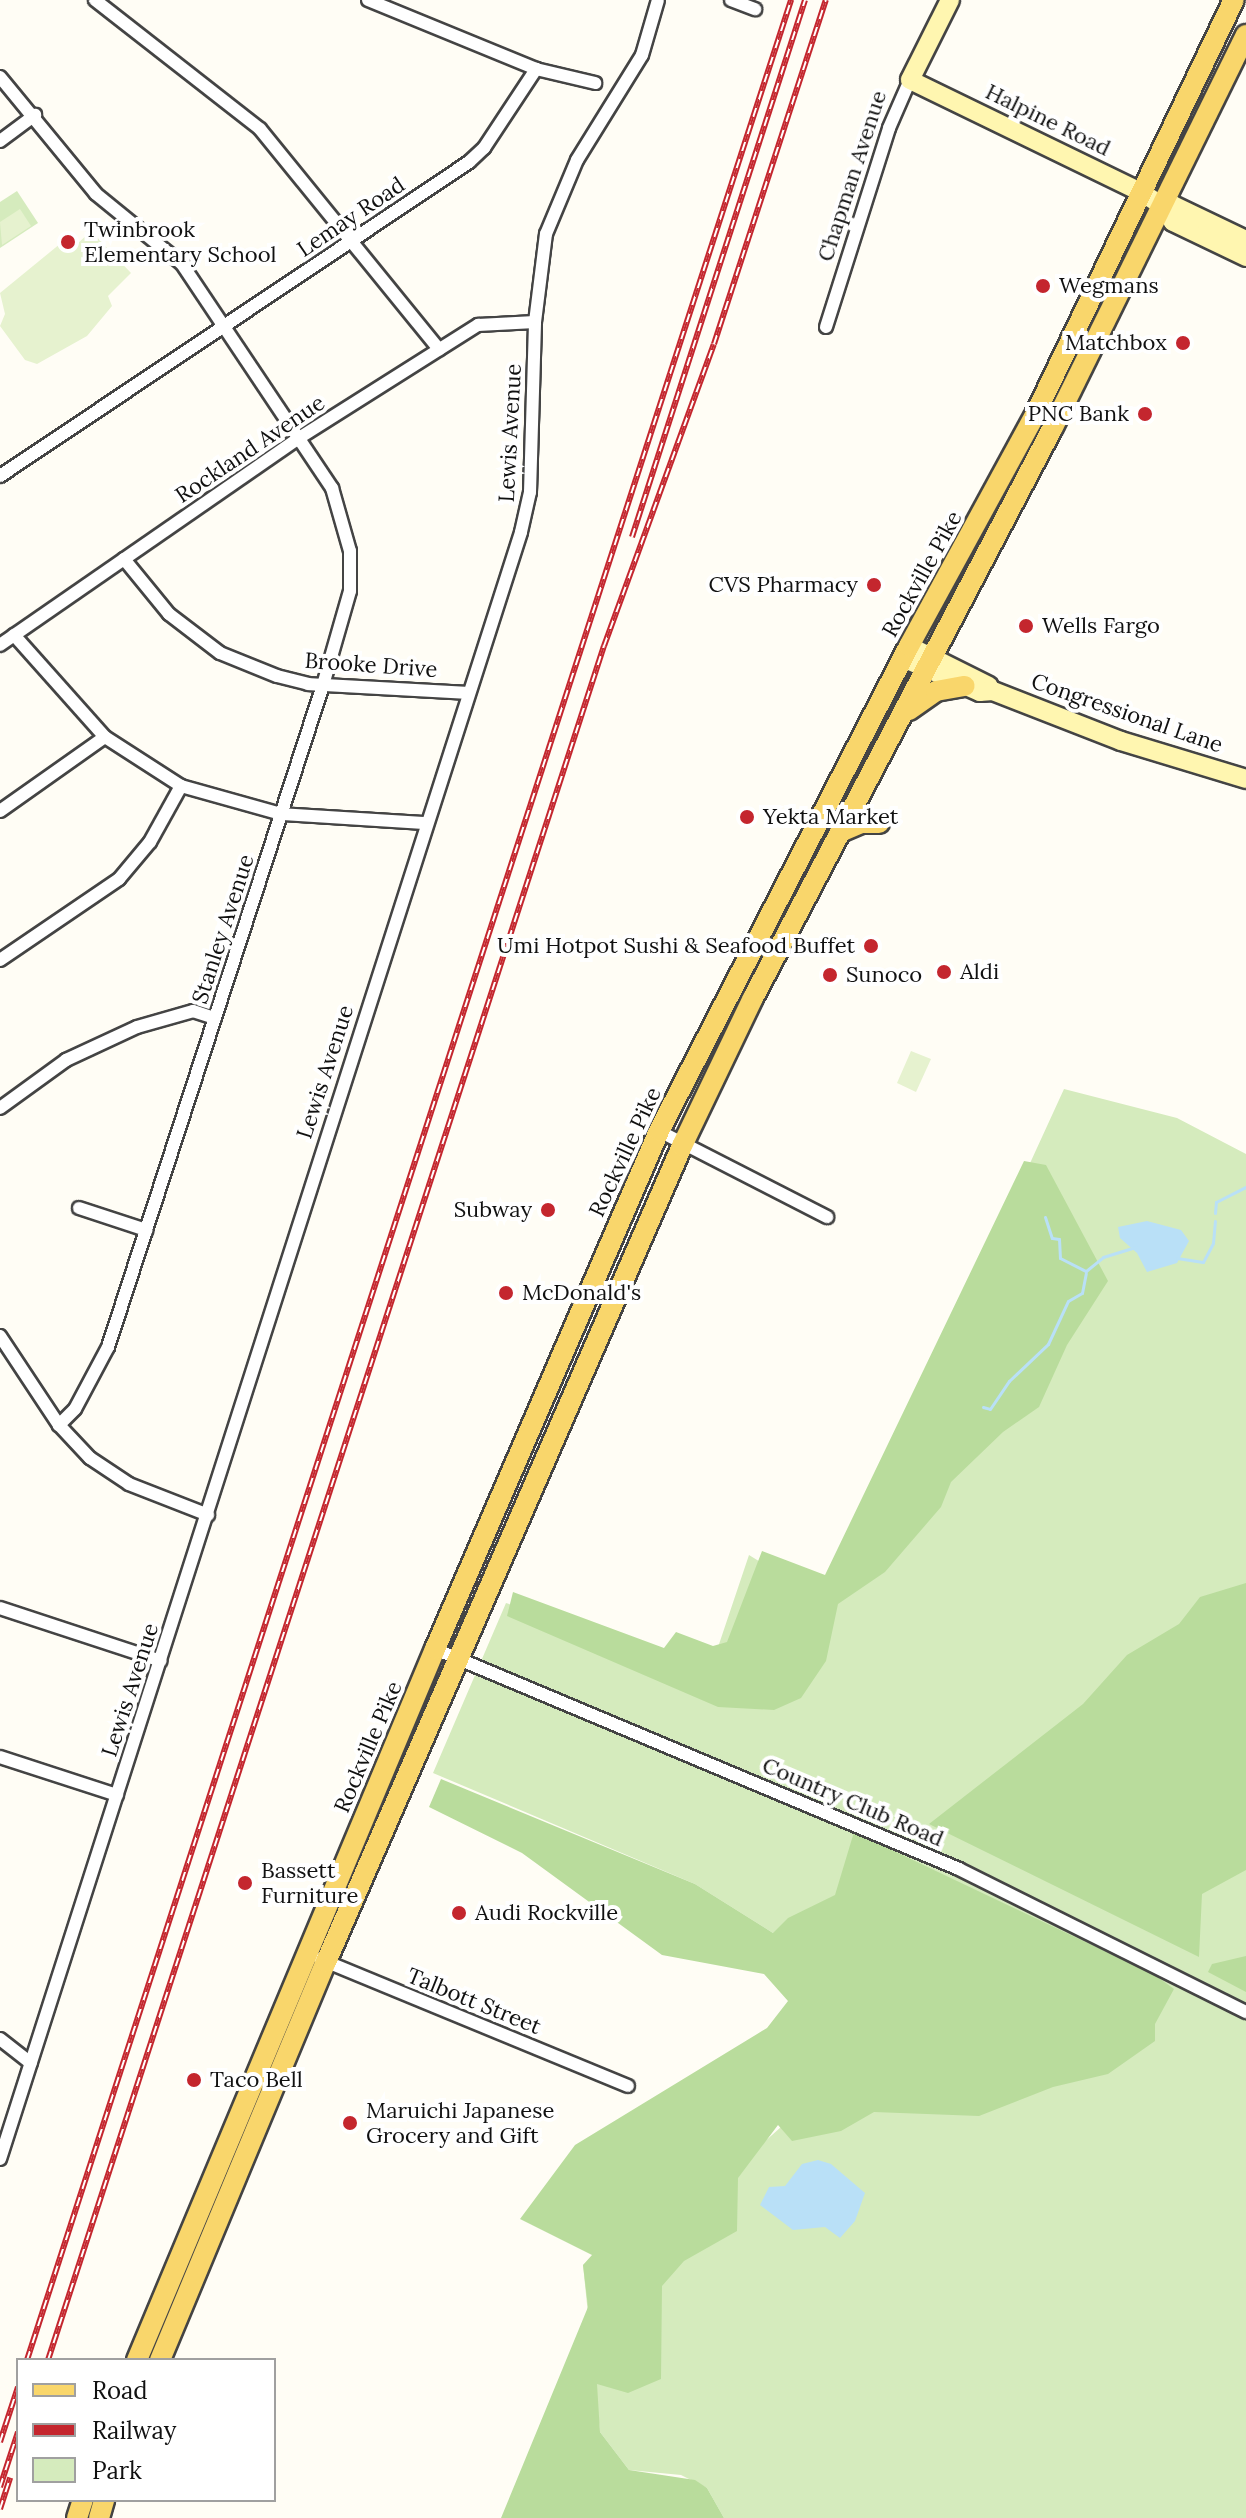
<!DOCTYPE html>
<html>
<head>
<meta charset="utf-8">
<style>
	body { margin:0 }
	#map { position:relative; width:1246px; height:2518px; overflow:hidden; background:#fffdf5; font-family:Lora,serif }
	div>[style] { position:absolute }
	.green>* { inset:0; background:#d5ebbd }
	.forest>* { inset:0; background:#b9dc9c }
	.pitch>* { inset:0; background:#e6f2cf }
	.water>* { inset:0; background:#b9e0f7 }
	.stream>* { height:3px; margin:-1.5px; padding:0 1.5px; transform-origin:1.5px; border-radius:1.5px; background:#b9e0f7 }
	.roads { filter:drop-shadow(2px 0 #444) drop-shadow(-2px 0 #444) drop-shadow(0 2px #444) drop-shadow(0 -2px #444) }
	.street>* { height:12px; margin:-6px; padding:0 6px; transform-origin:6px; border-radius:6px; background:#fff }
	.secondary>* { height:18px; margin:-9px; padding:0 9px; transform-origin:9px; border-radius:9px; background:#fff6b0 }
	.primary>* { height:20px; margin:-10px; padding:0 10px; transform-origin:10px; border-radius:10px; background:#f9d66b }
	.rail>* { height:6px; margin-top:-3px; transform-origin:0; background:repeating-linear-gradient(90deg,#fff 0 9px,#c4262e 0 18px); box-sizing:border-box; border-block:2px solid #c4262e }
	.dots>* { width:22px; height:22px; translate:-50% -50%; box-sizing:border-box; border:4px solid #fff; border-radius:50% }
	span { translate:-50% -50%; white-space:nowrap; text-align:center; line-height:1.15; -webkit-text-stroke:8px #fff; paint-order:stroke }
	.street-label { font-size:22px; color:#111 }
	.poi-label { font-size:22px; color:#111 }
	.left { translate:0 -50%; text-align:left }
	.right { translate:-100% -50%; text-align:right }
	.legend { position:absolute; left:16px; top:2358px; width:260px; height:144px; box-sizing:border-box; background:#fff; border:2px solid #a0a0a0; margin:0; padding:10px 14px; list-style:none; font-size:24px; color:#111 }
	.legend li { display:flex; align-items:center; gap:16px; height:40px }
	.legend b { width:40px; border:2px solid #a0a0a0 }
</style>
</head>
<body>
<div id="map">
	<div class="green">
		<i style="clip-path:polygon(17px 191px,38px 223px,0 248px,0 202px)"></i>
		<i style="clip-path:polygon(1064px 1089px,1177px 1118px,1246px 1154px,1246px 2518px,724px 2518px,707px 2488px,681px 2475px,629px 2470px,600px 2432px,583px 2265px,762px 2144px,810px 2101px,773px 1933px,695px 1884px,433px 1773px,506px 1603px,668px 1657px,712px 1665px,749px 1555px,818px 1598px,896px 1456px)"></i>
	</div>
	<div class="forest">
		<i style="clip-path:polygon(1024px 1161px,1046px 1165px,1108px 1281px,1067px 1345px,1039px 1407px,1003px 1432px,951px 1482px,941px 1507px,885px 1572px,838px 1604px,826px 1661px,801px 1698px,774px 1710px,718px 1707px,507px 1616px,513px 1592px,664px 1648px,676px 1632px,713px 1646px,727px 1642px,762px 1551px,825px 1575px)"></i>
		<i style="clip-path:polygon(1246px 1583px,1246px 1870px,1202px 1894px,1199px 1957px,929px 1824px,1083px 1704px,1127px 1655px,1179px 1624px,1200px 1597px)"></i>
		<i style="clip-path:polygon(441px 1779px,695px 1884px,773px 1933px,788px 1918px,835px 1895px,854px 1832px,1155px 1975px,1174px 1989px,1155px 2024px,1155px 2041px,1108px 2074px,1053px 2087px,979px 2116px,874px 2112px,841px 2131px,792px 2141px,778px 2125px,738px 2178px,737px 2231px,684px 2261px,662px 2286px,661px 2379px,628px 2393px,597px 2384px,600px 2432px,629px 2470px,695px 2480px,707px 2488px,724px 2518px,501px 2518px,588px 2307px,583px 2265px,592px 2255px,520px 2219px,575px 2145px,767px 2028px,788px 2001px,764px 1974px,662px 1955px,522px 1853px,429px 1807px)"></i>
		<i style="clip-path:polygon(1246px 1956px,1246px 1992px,1208px 1972px,1212px 1964px)"></i>
	</div>
	<div class="pitch">
		<i style="clip-path:polygon(20px 209px,31px 226px,2px 245px,0 222px)"></i>
		<i style="clip-path:polygon(91px 231px,131px 273px,108px 296px,112px 306px,87px 336px,37px 364px,25px 360px,0 326px,5px 314px,0 293px,66px 239px,75px 246px)"></i>
		<i style="clip-path:polygon(911px 1051px,931px 1059px,916px 1092px,897px 1083px)"></i>
	</div>
	<div class="water">
		<i style="clip-path:polygon(1147px 1221px,1181px 1230px,1189px 1241px,1177px 1263px,1147px 1272px,1137px 1253px,1120px 1238px,1118px 1227px)"></i>
		<i style="clip-path:polygon(818px 2160px,831px 2164px,865px 2193px,855px 2221px,840px 2238px,825px 2227px,793px 2230px,760px 2205px,769px 2187px,785px 2186px,802px 2164px)"></i>
	</div>
	<div class="stream">
		<i style="left:1215px;top:1213px;width:11px;rotate:-85deg"></i>
		<i style="left:1216px;top:1202px;width:34px;rotate:-27deg"></i>
		<i style="left:1045px;top:1217px;width:22px;rotate:72deg"></i>
		<i style="left:1052px;top:1238px;width:7px;rotate:8deg"></i>
		<i style="left:1059px;top:1239px;width:19px;rotate:87deg"></i>
		<i style="left:1060px;top:1258px;width:29px;rotate:27deg"></i>
		<i style="left:1086px;top:1271px;width:22px;rotate:-39deg"></i>
		<i style="left:1103px;top:1257px;width:34px;rotate:-17deg"></i>
		<i style="left:1177px;top:1258px;width:26px;rotate:9deg"></i>
		<i style="left:1203px;top:1262px;width:21px;rotate:-62deg"></i>
		<i style="left:1213px;top:1243px;width:22px;rotate:-85deg"></i>
		<i style="left:983px;top:1407px;width:7px;rotate:16deg"></i>
		<i style="left:990px;top:1409px;width:34px;rotate:-56deg"></i>
		<i style="left:1009px;top:1381px;width:54px;rotate:-43.5deg"></i>
		<i style="left:1048px;top:1344px;width:47px;rotate:-65.1deg"></i>
		<i style="left:1068px;top:1301px;width:16px;rotate:-30deg"></i>
		<i style="left:1082px;top:1293px;width:20px;rotate:-79deg"></i>
	</div>
	<div class="roads">
		<div class="street">
			<i style="left:95px;top:0;width:209px;rotate:38deg"></i>
			<i style="left:260px;top:129px;width:284px;rotate:50.9deg"></i>
			<i style="left:368px;top:0;width:182px;rotate:22.3deg"></i>
			<i style="left:536px;top:69px;width:61px;rotate:13.3deg"></i>
			<i style="left:731px;top:0;width:26px;rotate:21deg"></i>
			<i style="left:0;top:77px;width:151px;rotate:50.6deg"></i>
			<i style="left:96px;top:194px;width:111px;rotate:39.1deg"></i>
			<i style="left:182px;top:264px;width:270px;rotate:56.2deg"></i>
			<i style="left:332px;top:488px;width:66px;rotate:74.1deg"></i>
			<i style="left:350px;top:551px;width:40px;rotate:90deg"></i>
			<i style="left:350px;top:591px;width:98px;rotate:106deg"></i>
			<i style="left:323px;top:685px;width:696px;rotate:107.99deg"></i>
			<i style="left:108px;top:1347px;width:70px;rotate:118deg"></i>
			<i style="left:75px;top:1409px;width:23px;rotate:135deg"></i>
			<i style="left:0;top:141px;width:44px;rotate:-36.6deg"></i>
			<i style="left:826px;top:327px;width:209px;rotate:-72.4deg"></i>
			<i style="left:889px;top:128px;width:52px;rotate:-66.4deg"></i>
			<i style="left:0;top:476px;width:564px;rotate:-33.8deg"></i>
			<i style="left:469px;top:162px;width:21px;rotate:-43deg"></i>
			<i style="left:484px;top:148px;width:95px;rotate:-56.6deg"></i>
			<i style="left:124px;top:559px;width:71px;rotate:50.7deg"></i>
			<i style="left:169px;top:614px;width:64px;rotate:37.4deg"></i>
			<i style="left:220px;top:653px;width:61px;rotate:22deg"></i>
			<i style="left:277px;top:676px;width:32px;rotate:14deg"></i>
			<i style="left:308px;top:684px;width:160px;rotate:3.2deg"></i>
			<i style="left:14px;top:635px;width:137px;rotate:48.3deg"></i>
			<i style="left:105px;top:737px;width:90px;rotate:32.8deg"></i>
			<i style="left:181px;top:786px;width:104px;rotate:15.6deg"></i>
			<i style="left:281px;top:814px;width:145px;rotate:3.6deg"></i>
			<i style="left:0;top:645px;width:364px;rotate:-34.7deg"></i>
			<i style="left:299px;top:438px;width:212px;rotate:-32.3deg"></i>
			<i style="left:478px;top:325px;width:57px;rotate:-3deg"></i>
			<i style="left:0;top:811px;width:128px;rotate:-35.2deg"></i>
			<i style="left:0;top:960px;width:144px;rotate:-34.2deg"></i>
			<i style="left:119px;top:879px;width:48px;rotate:-50deg"></i>
			<i style="left:150px;top:842px;width:64px;rotate:-61deg"></i>
			<i style="left:0;top:1108px;width:82px;rotate:-36deg"></i>
			<i style="left:66px;top:1060px;width:78px;rotate:-24.9deg"></i>
			<i style="left:137px;top:1027px;width:58px;rotate:-15.9deg"></i>
			<i style="left:193px;top:1011px;width:23px;rotate:18deg"></i>
			<i style="left:659px;top:1131px;width:189px;rotate:27.1deg"></i>
			<i style="left:79px;top:1208px;width:71px;rotate:18.2deg"></i>
			<i style="left:0;top:1336px;width:107px;rotate:56.5deg"></i>
			<i style="left:59px;top:1425px;width:45px;rotate:46.8deg"></i>
			<i style="left:90px;top:1458px;width:47px;rotate:33.7deg"></i>
			<i style="left:129px;top:1484px;width:85px;rotate:21.4deg"></i>
			<i style="left:0;top:1608px;width:169px;rotate:18.2deg"></i>
			<i style="left:435px;top:1649px;width:568px;rotate:22.77deg"></i>
			<i style="left:959px;top:1869px;width:321px;rotate:26.5deg"></i>
			<i style="left:0;top:1757px;width:123px;rotate:18deg"></i>
			<i style="left:320px;top:1959px;width:333px;rotate:22.4deg"></i>
			<i style="left:0;top:2039px;width:39px;rotate:38deg"></i>
			<i style="left:0;top:2159px;width:1708px;rotate:-72.24deg"></i>
			<i style="left:521px;top:532px;width:41px;rotate:-77.3deg"></i>
			<i style="left:530px;top:492px;width:170px;rotate:-88.3deg"></i>
			<i style="left:535px;top:322px;width:89px;rotate:-82.9deg"></i>
			<i style="left:546px;top:234px;width:80px;rotate:-67.3deg"></i>
			<i style="left:577px;top:160px;width:123px;rotate:-58.2deg"></i>
			<i style="left:642px;top:55px;width:57px;rotate:-73.8deg"></i>
		</div>
		<div class="secondary">
			<i style="left:950px;top:0;width:89px;rotate:116.6deg"></i>
			<i style="left:910px;top:80px;width:257px;rotate:25.9deg"></i>
			<i style="left:1141px;top:192px;width:27px;rotate:33deg"></i>
			<i style="left:1164px;top:207px;width:17px;rotate:59deg"></i>
			<i style="left:1173px;top:222px;width:81px;rotate:25.6deg"></i>
			<i style="left:1164px;top:207px;width:9px;rotate:-13deg"></i>
			<i style="left:1173px;top:205px;width:81px;rotate:25.6deg"></i>
			<i style="left:909px;top:646px;width:89px;rotate:26.6deg"></i>
			<i style="left:903px;top:658px;width:84px;rotate:23.8deg"></i>
			<i style="left:980px;top:692px;width:13px;rotate:-4deg"></i>
			<i style="left:993px;top:691px;width:137px;rotate:21.3deg"></i>
			<i style="left:1121px;top:741px;width:131px;rotate:16.9deg"></i>
		</div>
		<div class="primary">
			<i style="left:909px;top:710px;width:33px;rotate:-35deg"></i>
			<i style="left:936px;top:691px;width:29px;rotate:-10deg"></i>
			<i style="left:840px;top:832px;width:23px;rotate:-23deg"></i>
			<i style="left:861px;top:823px;width:18px"></i>
			<i style="left:137px;top:2360px;width:771px;rotate:-67.26deg"></i>
			<i style="left:435px;top:1649px;width:564px;rotate:-66.61deg"></i>
			<i style="left:659px;top:1131px;width:546px;rotate:-62.73deg"></i>
			<i style="left:909px;top:646px;width:261px;rotate:-61.4deg"></i>
			<i style="left:1034px;top:417px;width:462px;rotate:-64.4deg"></i>
			<i style="left:160px;top:2360px;width:431px;rotate:-67.4deg"></i>
			<i style="left:326px;top:1962px;width:890px;rotate:-66.43deg"></i>
			<i style="left:682px;top:1146px;width:164px;rotate:-64.4deg"></i>
			<i style="left:753px;top:998px;width:645px;rotate:-62.28deg"></i>
			<i style="left:1053px;top:427px;width:437px;rotate:-63.8deg"></i>
			<i style="left:77px;top:2518px;width:19px;rotate:-72deg"></i>
			<i style="left:99px;top:2518px;width:19px;rotate:-74deg"></i>
		</div>
	</div>
	<div class="rail">
		<i style="left:632px;top:537px;width:564px;rotate:-72.14deg"></i>
		<i style="left:27px;top:2360px;width:2481px;rotate:-72.06deg"></i>
		<i style="left:48px;top:2360px;width:1802px;rotate:-72.03deg"></i>
		<i style="left:604px;top:646px;width:321px;rotate:-70deg"></i>
		<i style="left:714px;top:344px;width:362px;rotate:-72deg"></i>
		<i style="left:0;top:2442px;width:58px;rotate:-71.9deg"></i>
		<i style="left:0;top:2487px;width:58px;rotate:-71.9deg"></i>
		<i style="left:0;top:2509px;width:33px;rotate:-72deg"></i>
	</div>
	<div class="dots">
		<i style="left:68px;top:242px;background:#c4262e"></i>
		<i style="left:1043px;top:286px;background:#c4262e"></i>
		<i style="left:1183px;top:343px;background:#c4262e"></i>
		<i style="left:1145px;top:414px;background:#c4262e"></i>
		<i style="left:874px;top:585px;background:#c4262e"></i>
		<i style="left:1026px;top:626px;background:#c4262e"></i>
		<i style="left:747px;top:817px;background:#c4262e"></i>
		<i style="left:871px;top:946px;background:#c4262e"></i>
		<i style="left:944px;top:972px;background:#c4262e"></i>
		<i style="left:830px;top:975px;background:#c4262e"></i>
		<i style="left:548px;top:1210px;background:#c4262e"></i>
		<i style="left:506px;top:1293px;background:#c4262e"></i>
		<i style="left:245px;top:1883px;background:#c4262e"></i>
		<i style="left:459px;top:1913px;background:#c4262e"></i>
		<i style="left:194px;top:2080px;background:#c4262e"></i>
		<i style="left:350px;top:2123px;background:#c4262e"></i>
	</div>
	<div class="street-label">
		<span style="left:1048px;top:120px;rotate:26deg">Halpine Road</span>
		<span style="left:852px;top:176px;rotate:-72deg">Chapman Avenue</span>
		<span style="left:351px;top:217px;rotate:-34deg">Lemay Road</span>
		<span style="left:510px;top:433px;rotate:-87deg">Lewis Avenue</span>
		<span style="left:250px;top:449px;rotate:-34deg">Rockland Avenue</span>
		<span style="left:922px;top:574px;rotate:-61deg">Rockville Pike</span>
		<span style="left:371px;top:665px;rotate:4deg">Brooke Drive</span>
		<span style="left:1127px;top:713px;rotate:19deg">Congressional Lane</span>
		<span style="left:223px;top:929px;rotate:-72deg">Stanley Avenue</span>
		<span style="left:325px;top:1072px;rotate:-72deg">Lewis Avenue</span>
		<span style="left:625px;top:1152px;rotate:-65deg">Rockville Pike</span>
		<span style="left:130px;top:1690px;rotate:-72deg">Lewis Avenue</span>
		<span style="left:368px;top:1747px;rotate:-67deg">Rockville Pike</span>
		<span style="left:853px;top:1802px;rotate:23deg">Country Club Road</span>
		<span style="left:474px;top:2001px;rotate:22deg">Talbott Street</span>
	</div>
	<div class="poi-label">
		<span class="left" style="left:84px;top:242px">Twinbrook<br>Elementary School</span>
		<span class="left" style="left:1059px;top:286px">Wegmans</span>
		<span class="right" style="left:1167px;top:343px">Matchbox</span>
		<span class="right" style="left:1129px;top:414px">PNC Bank</span>
		<span class="right" style="left:858px;top:585px">CVS Pharmacy</span>
		<span class="left" style="left:1042px;top:626px">Wells Fargo</span>
		<span class="left" style="left:763px;top:817px">Yekta Market</span>
		<span class="right" style="left:855px;top:946px">Umi Hotpot Sushi &amp; Seafood Buffet</span>
		<span class="left" style="left:960px;top:972px">Aldi</span>
		<span class="left" style="left:846px;top:975px">Sunoco</span>
		<span class="right" style="left:532px;top:1210px">Subway</span>
		<span class="left" style="left:522px;top:1293px">McDonald's</span>
		<span class="left" style="left:261px;top:1883px">Bassett<br>Furniture</span>
		<span class="left" style="left:475px;top:1913px">Audi Rockville</span>
		<span class="left" style="left:210px;top:2080px">Taco Bell</span>
		<span class="left" style="left:366px;top:2123px">Maruichi Japanese<br>Grocery and Gift</span>
	</div>
	<ul class="legend">
	<li><b style="height:10px;background:#f9d66b"></b>Road</li>
	<li><b style="height:10px;background:#c4262e"></b>Railway</li>
	<li><b style="height:22px;background:#d5ebbd"></b>Park</li>
	</ul>
</div>
</body>
</html>
